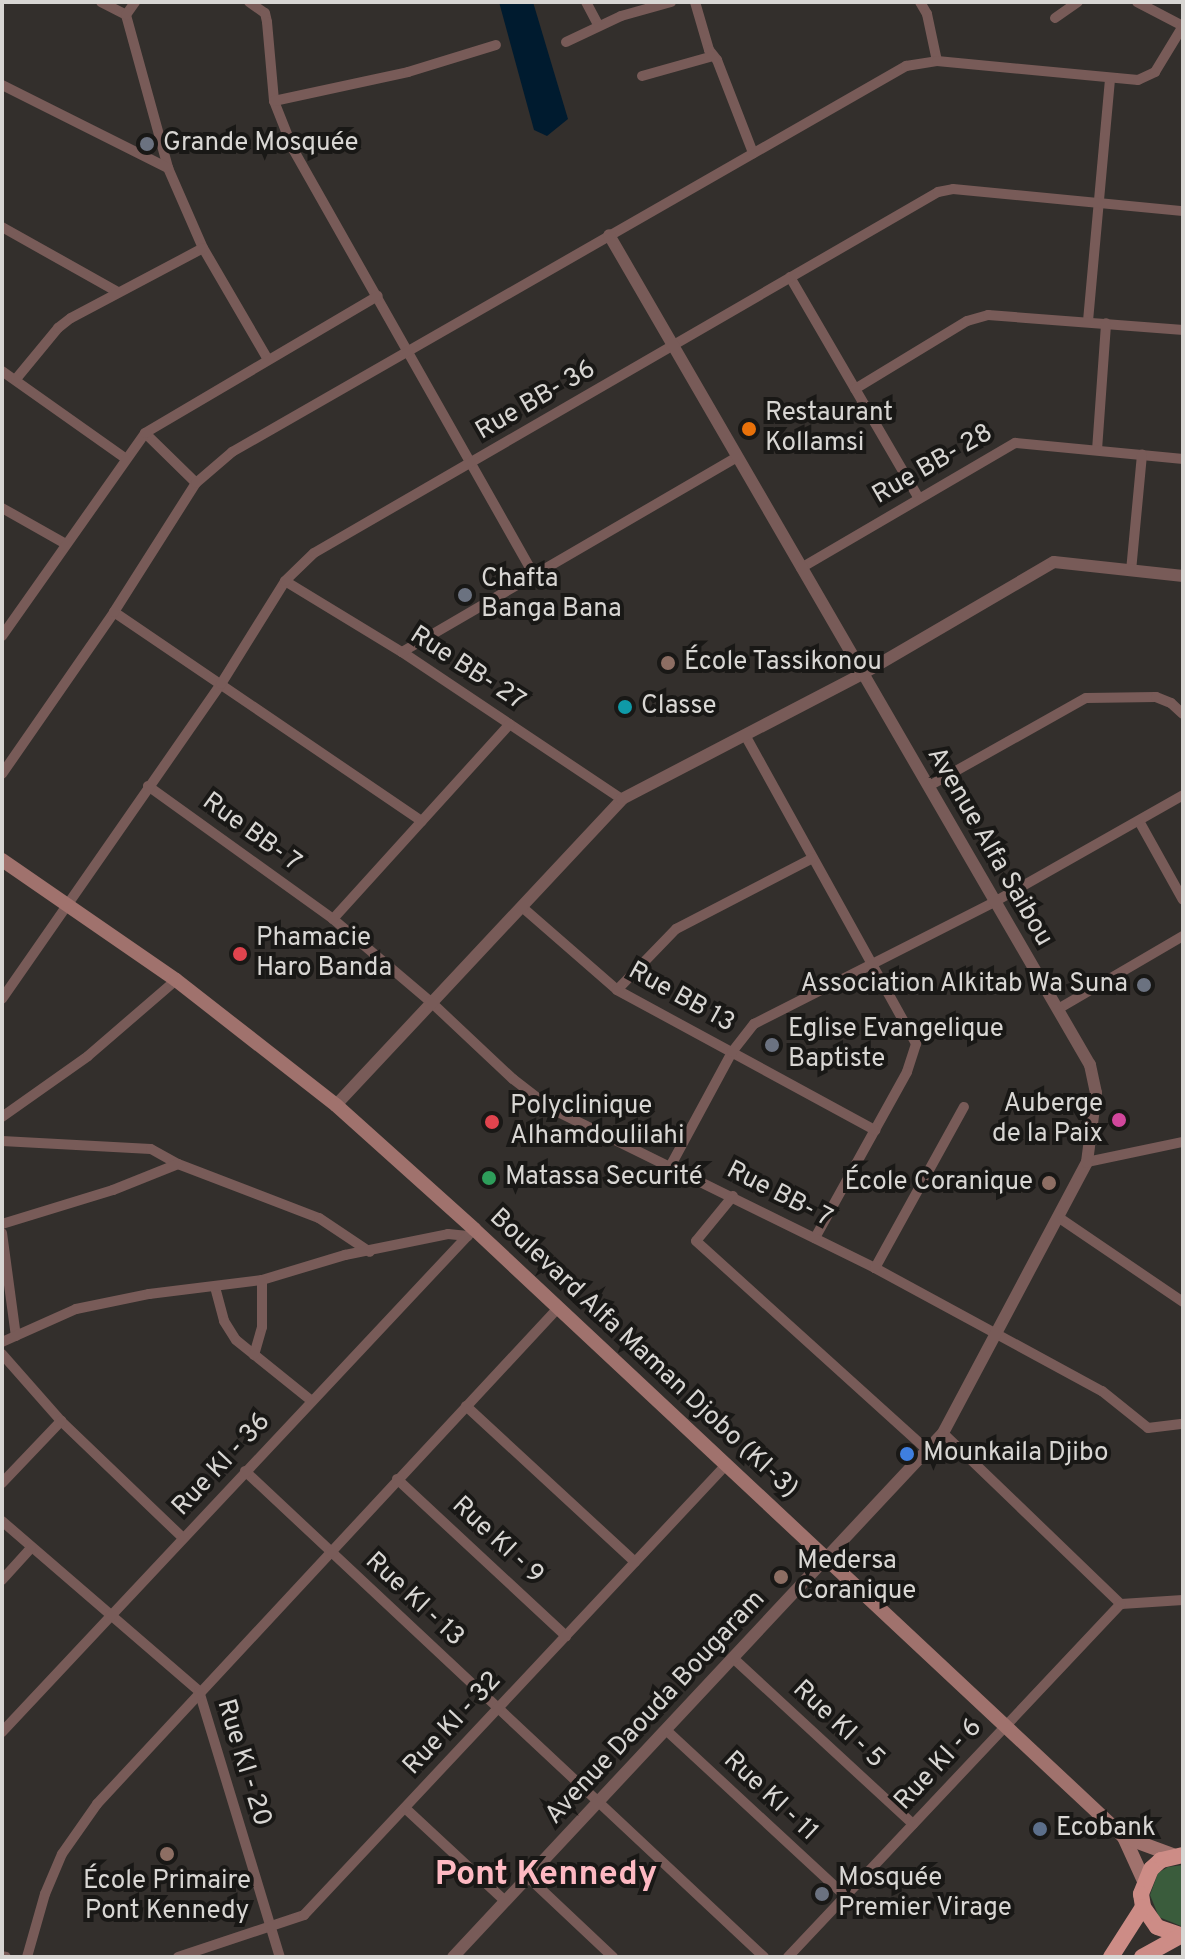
<!DOCTYPE html>
<html>
<head>
<meta charset="utf-8">
<style>
	body { margin:0 }
	#map { position:relative; width:1185px; height:1959px; overflow:hidden; background:#332f2c; font-family:Overpass,sans-serif }
	div>[style] { position:absolute }
	.green>* { inset:0; background:#3a5c3c }
	.water>* { inset:0; background:#001b2f }
	.minor>* { height:10px; margin:-5px; padding:0 5px; transform-origin:5px; border-radius:5px; background:#785b58 }
	.tertiary>* { height:12px; margin:-6px; padding:0 6px; transform-origin:6px; border-radius:6px; background:#785b58 }
	.secondary>* { height:14px; margin:-7px; padding:0 7px; transform-origin:7px; border-radius:7px; background:#a0726d }
	.trunk>* { height:16px; margin:-8px; padding:0 8px; transform-origin:8px; border-radius:8px; background:#cd8c86 }
	.dots>* { width:22px; height:22px; translate:-50% -50%; box-sizing:border-box; border:4px solid #191816; border-radius:50% }
	span { translate:-50% -50%; white-space:nowrap; text-align:center; line-height:1.15; -webkit-text-stroke:8px #191816; paint-order:stroke }
	.poi-label { font-size:26px; color:#d8d6d3 }
	.left { translate:0 -50%; text-align:left }
	.right { translate:-100% -50%; text-align:right }
	.street-label { font-size:26px; color:#d8d6d3 }
	.district-label { font-size:34px; color:#fdb9c2; font-weight:700 }
	.frame { position:absolute; inset:0; border:4px solid #d8d6d3; pointer-events:none }
</style>
</head>
<body>
<div id="map">
	<div class="green">
		<i style="clip-path:polygon(1183px 1865px,1183px 1925px,1181px 1926px,1159px 1917px,1150px 1895px,1158px 1873px,1168px 1867px)"></i>
	</div>
	<div class="water">
		<i style="clip-path:polygon(499px 2px,533px 2px,568px 119px,547px 136px,534px 130px)"></i>
	</div>
	<div class="minor">
		<i style="left:101px;top:2px;width:28px;rotate:27deg"></i>
		<i style="left:126px;top:15px;width:159px;rotate:74.6deg"></i>
		<i style="left:168px;top:168px;width:87px;rotate:66.4deg"></i>
		<i style="left:203px;top:248px;width:127px;rotate:59.8deg"></i>
		<i style="left:249px;top:2px;width:19px;rotate:35deg"></i>
		<i style="left:265px;top:13px;width:9px;rotate:77deg"></i>
		<i style="left:267px;top:22px;width:79px;rotate:84.9deg"></i>
		<i style="left:274px;top:101px;width:52px;rotate:68.4deg"></i>
		<i style="left:293px;top:149px;width:489px;rotate:60.5deg"></i>
		<i style="left:586px;top:2px;width:27px;rotate:62deg"></i>
		<i style="left:695px;top:2px;width:50px;rotate:73.7deg"></i>
		<i style="left:709px;top:50px;width:13px;rotate:51deg"></i>
		<i style="left:717px;top:60px;width:100px;rotate:68.8deg"></i>
		<i style="left:920px;top:2px;width:14px;rotate:60deg"></i>
		<i style="left:927px;top:14px;width:48px;rotate:78deg"></i>
		<i style="left:1137px;top:2px;width:52px;rotate:27.6deg"></i>
		<i style="left:126px;top:15px;width:16px;rotate:-55deg"></i>
		<i style="left:1055px;top:18px;width:28px;rotate:-35deg"></i>
		<i style="left:566px;top:42px;width:61px;rotate:-25.3deg"></i>
		<i style="left:621px;top:16px;width:52px;rotate:-15.6deg"></i>
		<i style="left:642px;top:76px;width:74px;rotate:-15.7deg"></i>
		<i style="left:2px;top:85px;width:186px;rotate:26.6deg"></i>
		<i style="left:274px;top:101px;width:137px;rotate:-12.2deg"></i>
		<i style="left:408px;top:72px;width:92px;rotate:-17.1deg"></i>
		<i style="left:2px;top:227px;width:133px;rotate:29.3deg"></i>
		<i style="left:790px;top:277px;width:255px;rotate:59.8deg"></i>
		<i style="left:1088px;top:321px;width:242px;rotate:-84.8deg"></i>
		<i style="left:2px;top:371px;width:151px;rotate:35.3deg"></i>
		<i style="left:16px;top:379px;width:66px;rotate:-50.5deg"></i>
		<i style="left:58px;top:328px;width:16px;rotate:-38deg"></i>
		<i style="left:71px;top:318px;width:149px;rotate:-27.9deg"></i>
		<i style="left:855px;top:389px;width:131px;rotate:-31.3deg"></i>
		<i style="left:967px;top:321px;width:22px;rotate:-16deg"></i>
		<i style="left:988px;top:315px;width:196px;rotate:4.4deg"></i>
		<i style="left:145px;top:433px;width:71px;rotate:44.4deg"></i>
		<i style="left:1097px;top:450px;width:127px;rotate:-85.9deg"></i>
		<i style="left:2px;top:508px;width:73px;rotate:29.4deg"></i>
		<i style="left:801px;top:568px;width:248px;rotate:-30.3deg"></i>
		<i style="left:1015px;top:443px;width:169px;rotate:5.4deg"></i>
		<i style="left:1131px;top:571px;width:117px;rotate:-84.6deg"></i>
		<i style="left:285px;top:581px;width:137px;rotate:31.3deg"></i>
		<i style="left:402px;top:652px;width:265px;rotate:33.8deg"></i>
		<i style="left:114px;top:612px;width:372px;rotate:34.2deg"></i>
		<i style="left:2px;top:636px;width:248px;rotate:-54.8deg"></i>
		<i style="left:145px;top:433px;width:270px;rotate:-30.5deg"></i>
		<i style="left:402px;top:652px;width:388px;rotate:-30.2deg"></i>
		<i style="left:745px;top:735px;width:353px;rotate:61deg"></i>
		<i style="left:916px;top:1044px;width:29px;rotate:108deg"></i>
		<i style="left:907px;top:1072px;width:190px;rotate:119deg"></i>
		<i style="left:2px;top:774px;width:197px;rotate:-55.3deg"></i>
		<i style="left:114px;top:612px;width:153px;rotate:-57.6deg"></i>
		<i style="left:196px;top:483px;width:48px;rotate:-40.7deg"></i>
		<i style="left:232px;top:452px;width:777px;rotate:-29.8deg"></i>
		<i style="left:906px;top:66px;width:31px;rotate:-9deg"></i>
		<i style="left:937px;top:61px;width:202px;rotate:5.4deg"></i>
		<i style="left:1138px;top:80px;width:19px;rotate:-25deg"></i>
		<i style="left:1155px;top:72px;width:54px;rotate:-58.7deg"></i>
		<i style="left:148px;top:786px;width:228px;rotate:35.7deg"></i>
		<i style="left:333px;top:919px;width:130px;rotate:40.3deg"></i>
		<i style="left:432px;top:1003px;width:111px;rotate:43.2deg"></i>
		<i style="left:513px;top:1079px;width:49px;rotate:37.6deg"></i>
		<i style="left:552px;top:1109px;width:360px;rotate:26.2deg"></i>
		<i style="left:875px;top:1268px;width:258px;rotate:28.5deg"></i>
		<i style="left:1102px;top:1391px;width:59px;rotate:38.8deg"></i>
		<i style="left:1148px;top:1428px;width:35px;rotate:-7deg"></i>
		<i style="left:929px;top:786px;width:180px;rotate:-29.3deg"></i>
		<i style="left:1086px;top:698px;width:70px;rotate:-0.8deg"></i>
		<i style="left:1156px;top:697px;width:16px;rotate:22deg"></i>
		<i style="left:1171px;top:703px;width:16px;rotate:43deg"></i>
		<i style="left:1139px;top:821px;width:90px;rotate:60.9deg"></i>
		<i style="left:522px;top:907px;width:126px;rotate:41.1deg"></i>
		<i style="left:617px;top:990px;width:294px;rotate:28.5deg"></i>
		<i style="left:333px;top:919px;width:263px;rotate:-47.8deg"></i>
		<i style="left:617px;top:990px;width:85px;rotate:-46deg"></i>
		<i style="left:676px;top:929px;width:154px;rotate:-27.4deg"></i>
		<i style="left:2px;top:999px;width:384px;rotate:-55.2deg"></i>
		<i style="left:221px;top:684px;width:121px;rotate:-58.1deg"></i>
		<i style="left:285px;top:581px;width:40px;rotate:-44deg"></i>
		<i style="left:314px;top:553px;width:721px;rotate:-30.05deg"></i>
		<i style="left:938px;top:192px;width:15px;rotate:-11deg"></i>
		<i style="left:953px;top:189px;width:231px;rotate:5.5deg"></i>
		<i style="left:1058px;top:1009px;width:145px;rotate:-30.3deg"></i>
		<i style="left:2px;top:1117px;width:105px;rotate:-35.3deg"></i>
		<i style="left:88px;top:1056px;width:116px;rotate:-40.8deg"></i>
		<i style="left:2px;top:1141px;width:149px;rotate:3.1deg"></i>
		<i style="left:151px;top:1149px;width:31px;rotate:29deg"></i>
		<i style="left:178px;top:1164px;width:151px;rotate:21deg"></i>
		<i style="left:319px;top:1218px;width:61px;rotate:33.7deg"></i>
		<i style="left:1087px;top:1162px;width:98px;rotate:-11.8deg"></i>
		<i style="left:671px;top:1165px;width:128px;rotate:-61.6deg"></i>
		<i style="left:732px;top:1052px;width:36px;rotate:-52deg"></i>
		<i style="left:754px;top:1024px;width:271px;rotate:-26.9deg"></i>
		<i style="left:996px;top:901px;width:215px;rotate:-29.5deg"></i>
		<i style="left:733px;top:1196px;width:58px;rotate:129.4deg"></i>
		<i style="left:696px;top:1241px;width:312px;rotate:42.1deg"></i>
		<i style="left:1058px;top:1217px;width:151px;rotate:34.2deg"></i>
		<i style="left:2px;top:1224px;width:116px;rotate:-17deg"></i>
		<i style="left:113px;top:1190px;width:70px;rotate:-21.8deg"></i>
		<i style="left:2px;top:1233px;width:104px;rotate:82.3deg"></i>
		<i style="left:875px;top:1268px;width:184px;rotate:-61.1deg"></i>
		<i style="left:215px;top:1287px;width:35px;rotate:75deg"></i>
		<i style="left:224px;top:1321px;width:22px;rotate:58deg"></i>
		<i style="left:236px;top:1340px;width:97px;rotate:38.8deg"></i>
		<i style="left:2px;top:1342px;width:81px;rotate:-24deg"></i>
		<i style="left:76px;top:1309px;width:75px;rotate:-11.6deg"></i>
		<i style="left:149px;top:1294px;width:114px;rotate:-7.1deg"></i>
		<i style="left:262px;top:1280px;width:87px;rotate:-16.8deg"></i>
		<i style="left:345px;top:1255px;width:105px;rotate:-11.5deg"></i>
		<i style="left:448px;top:1234px;width:20px;rotate:6deg"></i>
		<i style="left:2px;top:1354px;width:89px;rotate:48.6deg"></i>
		<i style="left:61px;top:1421px;width:169px;rotate:43.8deg"></i>
		<i style="left:254px;top:1355px;width:29px;rotate:-74deg"></i>
		<i style="left:262px;top:1327px;width:47px;rotate:-90deg"></i>
		<i style="left:466px;top:1406px;width:230px;rotate:42.7deg"></i>
		<i style="left:943px;top:1433px;width:247px;rotate:43.9deg"></i>
		<i style="left:1121px;top:1604px;width:62px;rotate:-3.7deg"></i>
		<i style="left:245px;top:1471px;width:711px;rotate:43.12deg"></i>
		<i style="left:397px;top:1479px;width:231px;rotate:42.9deg"></i>
		<i style="left:2px;top:1483px;width:86px;rotate:-46.4deg"></i>
		<i style="left:2px;top:1521px;width:260px;rotate:40.8deg"></i>
		<i style="left:199px;top:1691px;width:278px;rotate:73.1deg"></i>
		<i style="left:2px;top:1580px;width:43px;rotate:-47.8deg"></i>
		<i style="left:733px;top:1658px;width:245px;rotate:42.7deg"></i>
		<i style="left:666px;top:1730px;width:244px;rotate:42.8deg"></i>
		<i style="left:2px;top:1732px;width:690px;rotate:-46.82deg"></i>
		<i style="left:405px;top:1808px;width:137px;rotate:42.9deg"></i>
		<i style="left:528px;top:1877px;width:117px;rotate:43.3deg"></i>
		<i style="left:2px;top:1956px;width:4px;rotate:14deg"></i>
		<i style="left:27px;top:1957px;width:66px;rotate:-74.1deg"></i>
		<i style="left:45px;top:1894px;width:43px;rotate:-67deg"></i>
		<i style="left:62px;top:1854px;width:61px;rotate:-55deg"></i>
		<i style="left:97px;top:1804px;width:677px;rotate:-47.09deg"></i>
		<i style="left:178px;top:1957px;width:133px;rotate:-18.4deg"></i>
		<i style="left:304px;top:1915px;width:617px;rotate:-46.84deg"></i>
		<i style="left:788px;top:1957px;width:485px;rotate:-46.7deg"></i>
	</div>
	<div class="tertiary">
		<i style="left:336px;top:1105px;width:419px;rotate:-46.9deg"></i>
		<i style="left:622px;top:799px;width:271px;rotate:-27.5deg"></i>
		<i style="left:862px;top:674px;width:222px;rotate:-30.3deg"></i>
		<i style="left:1054px;top:562px;width:130px;rotate:6.2deg"></i>
		<i style="left:453px;top:1957px;width:717px;rotate:-46.92deg"></i>
		<i style="left:943px;top:1433px;width:307px;rotate:-62deg"></i>
		<i style="left:1087px;top:1162px;width:70px;rotate:-82.6deg"></i>
		<i style="left:1096px;top:1093px;width:29px;rotate:-102deg"></i>
		<i style="left:1090px;top:1065px;width:959px;rotate:-120.09deg"></i>
	</div>
	<div class="secondary">
		<i style="left:2px;top:860px;width:211px;rotate:34.6deg"></i>
		<i style="left:176px;top:980px;width:203px;rotate:38deg"></i>
		<i style="left:336px;top:1105px;width:186px;rotate:41.9deg"></i>
		<i style="left:474px;top:1229px;width:890px;rotate:43.09deg"></i>
		<i style="left:1124px;top:1837px;width:48px;rotate:65.6deg"></i>
		<i style="left:1124px;top:1837px;width:52px;rotate:20.2deg"></i>
	</div>
	<div class="trunk">
		<i style="left:1183px;top:1855px;width:23px;rotate:167deg"></i>
		<i style="left:1161px;top:1860px;width:13px;rotate:138deg"></i>
		<i style="left:1151px;top:1869px;width:27px;rotate:112deg"></i>
		<i style="left:1141px;top:1894px;width:13px;rotate:81deg"></i>
		<i style="left:1143px;top:1907px;width:24px;rotate:55deg"></i>
		<i style="left:1157px;top:1927px;width:28px;rotate:19deg"></i>
		<i style="left:1111px;top:1957px;width:59px;rotate:-57.4deg"></i>
		<i style="left:1142px;top:1957px;width:43px;rotate:-28.9deg"></i>
	</div>
	<div class="dots">
		<i style="left:147px;top:144px;background:#6b7280"></i>
		<i style="left:749px;top:429px;background:#e8710a"></i>
		<i style="left:465px;top:595px;background:#6b7280"></i>
		<i style="left:668px;top:663px;background:#8d6e63"></i>
		<i style="left:625px;top:707px;background:#0f9aa8"></i>
		<i style="left:240px;top:954px;background:#e0444e"></i>
		<i style="left:1144px;top:985px;background:#6b7280"></i>
		<i style="left:772px;top:1045px;background:#6b7280"></i>
		<i style="left:1119px;top:1120px;background:#d1479c"></i>
		<i style="left:492px;top:1122px;background:#e0444e"></i>
		<i style="left:489px;top:1178px;background:#2e9e5b"></i>
		<i style="left:1049px;top:1183px;background:#8d6e63"></i>
		<i style="left:907px;top:1454px;background:#3f7fe0"></i>
		<i style="left:781px;top:1577px;background:#8d6e63"></i>
		<i style="left:1040px;top:1829px;background:#5c6f8a"></i>
		<i style="left:167px;top:1854px;background:#8d6e63"></i>
		<i style="left:822px;top:1894px;background:#6b7280"></i>
	</div>
	<div class="poi-label">
		<span class="left" style="left:163px;top:144px">Grande Mosquée</span>
		<span class="left" style="left:765px;top:429px">Restaurant<br>Kollamsi</span>
		<span class="left" style="left:481px;top:595px">Chafta<br>Banga Bana</span>
		<span class="left" style="left:684px;top:663px">École Tassikonou</span>
		<span class="left" style="left:641px;top:707px">Classe</span>
		<span class="left" style="left:256px;top:954px">Phamacie<br>Haro Banda</span>
		<span class="right" style="left:1128px;top:985px">Association Alkitab Wa Suna</span>
		<span class="left" style="left:788px;top:1045px">Eglise Evangelique<br>Baptiste</span>
		<span class="right" style="left:1103px;top:1120px">Auberge<br>de la Paix</span>
		<span class="left" style="left:510px;top:1122px">Polyclinique<br>Alhamdoulilahi</span>
		<span class="left" style="left:505px;top:1178px">Matassa Securité</span>
		<span class="right" style="left:1033px;top:1183px">École Coranique</span>
		<span class="left" style="left:923px;top:1454px">Mounkaila Djibo</span>
		<span class="left" style="left:797px;top:1577px">Medersa<br>Coranique</span>
		<span class="left" style="left:1056px;top:1829px">Ecobank</span>
		<span class="left" style="left:838px;top:1894px">Mosquée<br>Premier Virage</span>
		<span style="left:167px;top:1897px">École Primaire<br>Pont Kennedy</span>
	</div>
	<div class="street-label">
		<span style="left:536px;top:401px;rotate:-30deg">Rue BB- 36</span>
		<span style="left:933px;top:465px;rotate:-30deg">Rue BB- 28</span>
		<span style="left:467px;top:669px;rotate:33deg">Rue BB- 27</span>
		<span style="left:251px;top:833px;rotate:36deg">Rue BB- 7</span>
		<span style="left:989px;top:847px;rotate:60deg">Avenue Alfa Saibou</span>
		<span style="left:681px;top:998px;rotate:29deg">Rue BB 13</span>
		<span style="left:779px;top:1195px;rotate:27deg">Rue BB- 7</span>
		<span style="left:643px;top:1354px;rotate:43deg">Boulevard Alfa Maman Djobo (KI-3)</span>
		<span style="left:222px;top:1465px;rotate:-47deg">Rue KI - 36</span>
		<span style="left:497px;top:1541px;rotate:43deg">Rue KI - 9</span>
		<span style="left:414px;top:1600px;rotate:43deg">Rue KI - 13</span>
		<span style="left:656px;top:1708px;rotate:-47deg">Avenue Daouda Bougaram</span>
		<span style="left:453px;top:1724px;rotate:-47deg">Rue KI - 32</span>
		<span style="left:838px;top:1725px;rotate:43deg">Rue KI - 5</span>
		<span style="left:243px;top:1763px;rotate:73deg">Rue KI - 20</span>
		<span style="left:939px;top:1765px;rotate:-47deg">Rue KI - 6</span>
		<span style="left:770px;top:1797px;rotate:43deg">Rue KI - 11</span>
	</div>
	<div class="district-label">
		<span style="left:546px;top:1876px">Pont Kennedy</span>
	</div>
	<div class="frame"></div>
</div>
</body>
</html>
